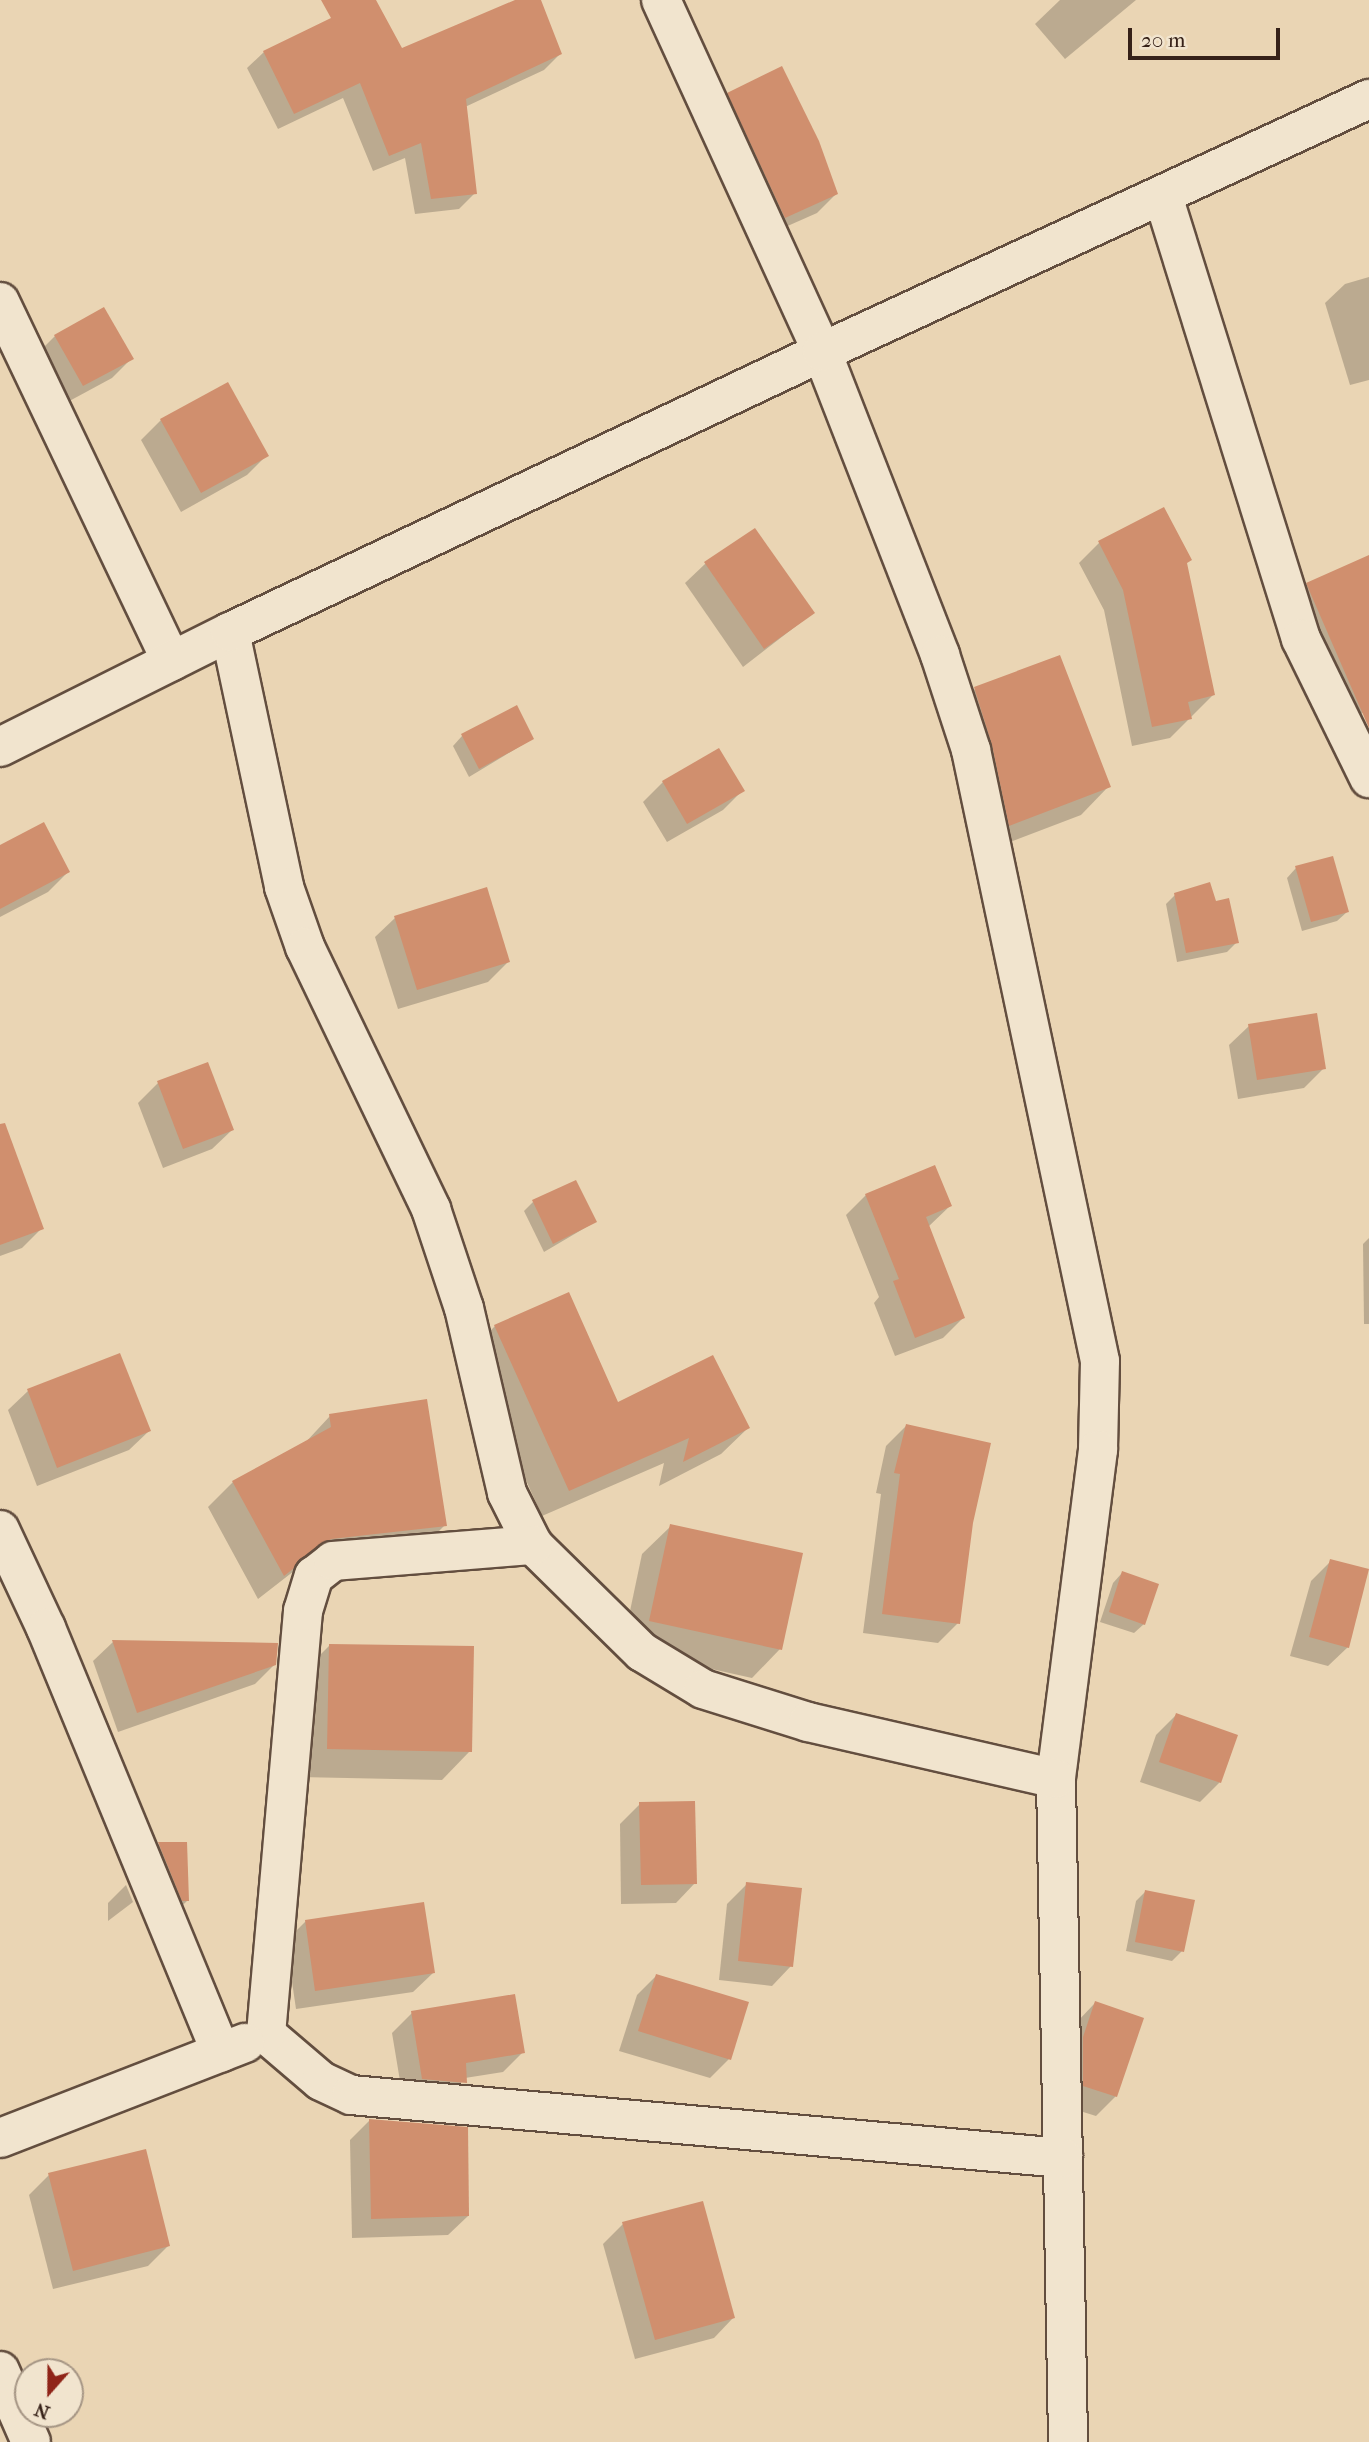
<!DOCTYPE html>
<html>
<head>
<meta charset="utf-8">
<style>
	body { margin:0 }
	#map { position:relative; width:1369px; height:2442px; overflow:hidden; background:#ead5b4; font-family:"IM FELL French Canon",serif }
	div>[style] { position:absolute }
	.shadow>* { inset:0; background:#0003 }
	.building>* { inset:0; background:#d08f6e }
	.roads { filter:drop-shadow(2px 0 #634e3f) drop-shadow(-2px 0 #634e3f) drop-shadow(0 2px #634e3f) drop-shadow(0 -2px #634e3f) }
	.minor>* { height:38px; margin:-19px; padding:0 19px; transform-origin:19px; border-radius:19px; background:#f1e4ce }
	span { translate:-50% -50%; white-space:nowrap; text-align:center; line-height:1.15; -webkit-text-stroke:6px #f1e4ce; paint-order:stroke }
	.north { position:absolute; left:14px; top:2358px; width:70px; height:70px; box-sizing:border-box; background:#f1e4ce; border:2px solid #a69685; border-radius:50%; rotate:201deg; font-size:19px; font-weight:700; line-height:28px; text-align:center; color:#362118 }
	.north::after { content:''; display:block; margin:auto; width:24px; height:32px; background:#8f2418; clip-path:polygon(50% 0,100% 100%,50% 72%,0 100%) }
	.scale { position:absolute; left:1128px; top:28px; width:152px; height:32px; box-sizing:border-box; border:4px solid #362118; border-top:0; padding-left:9px; font-size:21px; line-height:24px; white-space:nowrap; color:#362118; -webkit-text-stroke:5px #f1e4ce; paint-order:stroke }
</style>
</head>
<body>
<div id="map">
	<div class="shadow">
		<i style="clip-path:polygon(372px 0,402px 51px,519px 0,539px 0,560px 54px,544px 70px,465px 107px,475px 193px,459px 209px,415px 214px,405px 158px,373px 171px,343px 98px,278px 129px,247px 68px,264px 52px)"></i>
		<i style="clip-path:polygon(1060px 0,1136px 0,1065px 59px,1035px 24px)"></i>
		<i style="clip-path:polygon(728px 94px,836px 194px,817px 213px,765px 236px,709px 114px)"></i>
		<i style="clip-path:polygon(1369px 277px,1369px 380px,1350px 385px,1325px 303px,1345px 284px)"></i>
		<i style="clip-path:polygon(55px 336px,131px 359px,112px 378px,62px 405px,35px 356px)"></i>
		<i style="clip-path:polygon(161px 420px,266px 456px,247px 475px,181px 512px,141px 440px)"></i>
		<i style="clip-path:polygon(1164px 510px,1213px 695px,1170px 738px,1132px 746px,1104px 610px,1079px 563px,1099px 543px)"></i>
		<i style="clip-path:polygon(754px 530px,813px 613px,743px 667px,685px 583px,705px 564px)"></i>
		<i style="clip-path:polygon(1369px 557px,1369px 710px,1328px 728px,1279px 613px,1307px 584px)"></i>
		<i style="clip-path:polygon(1059px 657px,1109px 786px,1081px 815px,981px 853px,946px 718px,975px 689px)"></i>
		<i style="clip-path:polygon(462px 736px,532px 739px,469px 777px,453px 746px)"></i>
		<i style="clip-path:polygon(663px 782px,742px 791px,723px 810px,667px 842px,643px 802px)"></i>
		<i style="clip-path:polygon(0 847px,68px 872px,48px 892px,0 917px)"></i>
		<i style="clip-path:polygon(1296px 868px,1347px 912px,1337px 921px,1302px 931px,1287px 878px)"></i>
		<i style="clip-path:polygon(1175px 895px,1237px 942px,1227px 952px,1177px 962px,1166px 904px)"></i>
		<i style="clip-path:polygon(395px 918px,508px 962px,488px 982px,398px 1009px,375px 937px)"></i>
		<i style="clip-path:polygon(1249px 1026px,1324px 1068px,1304px 1088px,1238px 1099px,1229px 1045px)"></i>
		<i style="clip-path:polygon(158px 1083px,232px 1130px,212px 1149px,163px 1168px,138px 1103px)"></i>
		<i style="clip-path:polygon(0 1150px,42px 1228px,22px 1248px,0 1256px)"></i>
		<i style="clip-path:polygon(866px 1195px,950px 1206px,928px 1227px,963px 1318px,943px 1338px,895px 1356px,874px 1303px,879px 1297px,846px 1215px)"></i>
		<i style="clip-path:polygon(533px 1202px,595px 1222px,544px 1252px,524px 1211px)"></i>
		<i style="clip-path:polygon(1369px 1238px,1369px 1324px,1364px 1324px,1363px 1244px)"></i>
		<i style="clip-path:polygon(495px 1326px,617px 1404px,748px 1428px,721px 1454px,659px 1486px,664px 1463px,542px 1516px,469px 1353px)"></i>
		<i style="clip-path:polygon(28px 1391px,149px 1431px,129px 1450px,37px 1486px,8px 1410px)"></i>
		<i style="clip-path:polygon(330px 1416px,445px 1525px,420px 1550px,303px 1564px,258px 1599px,208px 1507px,233px 1482px,304px 1444px)"></i>
		<i style="clip-path:polygon(906px 1426px,971px 1523px,958px 1623px,938px 1643px,863px 1633px,881px 1494px,876px 1493px,886px 1446px)"></i>
		<i style="clip-path:polygon(671px 1526px,780px 1649px,752px 1678px,622px 1649px,642px 1554px)"></i>
		<i style="clip-path:polygon(1331px 1561px,1348px 1647px,1328px 1666px,1290px 1656px,1311px 1581px)"></i>
		<i style="clip-path:polygon(1122px 1573px,1144px 1624px,1134px 1633px,1100px 1622px,1113px 1583px)"></i>
		<i style="clip-path:polygon(113px 1642px,276px 1645px,275px 1664px,255px 1684px,118px 1732px,93px 1661px)"></i>
		<i style="clip-path:polygon(330px 1645px,470px 1751px,442px 1780px,299px 1777px,301px 1674px)"></i>
		<i style="clip-path:polygon(1176px 1715px,1220px 1782px,1200px 1802px,1140px 1782px,1156px 1735px)"></i>
		<i style="clip-path:polygon(640px 1804px,695px 1883px,676px 1903px,621px 1904px,620px 1824px)"></i>
		<i style="clip-path:polygon(159px 1844px,187px 1901px,167px 1920px,139px 1863px)"></i>
		<i style="clip-path:polygon(747px 1884px,791px 1966px,772px 1986px,719px 1980px,727px 1904px)"></i>
		<i style="clip-path:polygon(126px 1885px,133px 1902px,108px 1921px,108px 1903px)"></i>
		<i style="clip-path:polygon(1145px 1892px,1182px 1951px,1172px 1961px,1126px 1951px,1136px 1901px)"></i>
		<i style="clip-path:polygon(306px 1921px,433px 1973px,413px 1992px,296px 2009px,286px 1941px)"></i>
		<i style="clip-path:polygon(656px 1976px,729px 2059px,710px 2078px,619px 2051px,637px 1995px)"></i>
		<i style="clip-path:polygon(1095px 2003px,1116px 2096px,1096px 2116px,1064px 2106px,1076px 2023px)"></i>
		<i style="clip-path:polygon(412px 2013px,523px 2052px,503px 2072px,465px 2078px,445px 2102px,403px 2099px,392px 2033px)"></i>
		<i style="clip-path:polygon(370px 2120px,468px 2216px,448px 2235px,352px 2238px,350px 2140px)"></i>
		<i style="clip-path:polygon(49px 2175px,168px 2246px,148px 2266px,53px 2289px,29px 2195px)"></i>
		<i style="clip-path:polygon(623px 2224px,733px 2318px,714px 2338px,635px 2359px,603px 2244px)"></i>
	</div>
	<div class="building">
		<i style="clip-path:polygon(321px 0,376px 0,402px 48px,515px 0,541px 0,562px 54px,466px 99px,477px 194px,431px 199px,421px 143px,389px 156px,360px 83px,294px 114px,263px 51px,331px 18px)"></i>
		<i style="clip-path:polygon(782px 66px,819px 141px,838px 194px,785px 218px,727px 93px)"></i>
		<i style="clip-path:polygon(104px 307px,134px 359px,83px 386px,54px 335px)"></i>
		<i style="clip-path:polygon(228px 382px,269px 456px,201px 493px,160px 419px)"></i>
		<i style="clip-path:polygon(1164px 507px,1192px 560px,1187px 563px,1215px 695px,1188px 702px,1192px 719px,1152px 727px,1123px 590px,1098px 541px)"></i>
		<i style="clip-path:polygon(755px 528px,815px 613px,764px 649px,704px 562px)"></i>
		<i style="clip-path:polygon(1369px 555px,1369px 728px,1306px 583px)"></i>
		<i style="clip-path:polygon(1060px 655px,1111px 787px,1009px 826px,992px 745px,974px 687px)"></i>
		<i style="clip-path:polygon(517px 705px,534px 739px,479px 769px,461px 734px)"></i>
		<i style="clip-path:polygon(719px 748px,745px 791px,687px 824px,662px 781px)"></i>
		<i style="clip-path:polygon(44px 822px,70px 872px,0 909px,0 845px)"></i>
		<i style="clip-path:polygon(1333px 856px,1349px 912px,1311px 922px,1295px 866px)"></i>
		<i style="clip-path:polygon(1210px 882px,1216px 901px,1229px 898px,1239px 943px,1186px 953px,1174px 893px)"></i>
		<i style="clip-path:polygon(487px 887px,510px 962px,417px 990px,394px 916px)"></i>
		<i style="clip-path:polygon(1317px 1013px,1326px 1069px,1257px 1080px,1248px 1024px)"></i>
		<i style="clip-path:polygon(208px 1062px,234px 1130px,183px 1149px,157px 1081px)"></i>
		<i style="clip-path:polygon(5px 1123px,44px 1229px,0 1245px,0 1124px)"></i>
		<i style="clip-path:polygon(935px 1165px,952px 1206px,926px 1217px,965px 1318px,915px 1338px,893px 1281px,899px 1279px,865px 1194px)"></i>
		<i style="clip-path:polygon(576px 1180px,597px 1222px,553px 1244px,532px 1200px)"></i>
		<i style="clip-path:polygon(569px 1292px,618px 1402px,713px 1355px,750px 1428px,683px 1462px,689px 1438px,569px 1491px,494px 1325px)"></i>
		<i style="clip-path:polygon(120px 1353px,151px 1431px,57px 1468px,27px 1389px)"></i>
		<i style="clip-path:polygon(427px 1399px,447px 1526px,331px 1539px,284px 1576px,232px 1481px,331px 1427px,329px 1414px)"></i>
		<i style="clip-path:polygon(906px 1424px,991px 1443px,973px 1523px,960px 1624px,882px 1614px,900px 1474px,894px 1473px)"></i>
		<i style="clip-path:polygon(670px 1524px,803px 1553px,782px 1650px,649px 1621px)"></i>
		<i style="clip-path:polygon(1330px 1559px,1369px 1569px,1349px 1648px,1309px 1637px)"></i>
		<i style="clip-path:polygon(1122px 1571px,1159px 1584px,1145px 1625px,1109px 1612px)"></i>
		<i style="clip-path:polygon(112px 1640px,278px 1643px,276px 1665px,137px 1713px)"></i>
		<i style="clip-path:polygon(329px 1644px,474px 1646px,472px 1752px,327px 1749px)"></i>
		<i style="clip-path:polygon(1176px 1713px,1238px 1735px,1221px 1783px,1159px 1762px)"></i>
		<i style="clip-path:polygon(695px 1801px,697px 1884px,641px 1885px,639px 1802px)"></i>
		<i style="clip-path:polygon(158px 1842px,187px 1842px,189px 1901px,182px 1901px)"></i>
		<i style="clip-path:polygon(746px 1882px,802px 1888px,793px 1967px,738px 1961px)"></i>
		<i style="clip-path:polygon(1145px 1890px,1195px 1900px,1184px 1952px,1135px 1942px)"></i>
		<i style="clip-path:polygon(424px 1902px,435px 1973px,315px 1991px,305px 1920px)"></i>
		<i style="clip-path:polygon(656px 1974px,749px 2002px,731px 2060px,638px 2031px)"></i>
		<i style="clip-path:polygon(515px 1994px,525px 2053px,466px 2063px,467px 2083px,422px 2079px,411px 2011px)"></i>
		<i style="clip-path:polygon(1095px 2001px,1144px 2018px,1117px 2097px,1083px 2086px,1083px 2037px)"></i>
		<i style="clip-path:polygon(369px 2119px,468px 2127px,469px 2216px,371px 2219px)"></i>
		<i style="clip-path:polygon(146px 2149px,170px 2246px,73px 2271px,48px 2173px)"></i>
		<i style="clip-path:polygon(703px 2201px,735px 2318px,655px 2340px,622px 2222px)"></i>
	</div>
	<div class="roads">
		<div class="minor">
			<i style="left:661px;top:0;width:387px;rotate:65.4deg"></i>
			<i style="left:822px;top:352px;width:325px;rotate:68.7deg"></i>
			<i style="left:940px;top:655px;width:100px;rotate:71.9deg"></i>
			<i style="left:971px;top:750px;width:624px;rotate:78.08deg"></i>
			<i style="left:1100px;top:1361px;width:89px;rotate:91.3deg"></i>
			<i style="left:1098px;top:1450px;width:332px;rotate:97.3deg"></i>
			<i style="left:1056px;top:1779px;width:663px;rotate:88.96deg"></i>
			<i style="left:1163px;top:196px;width:464px;rotate:72.7deg"></i>
			<i style="left:1301px;top:639px;width:155px;rotate:63.9deg"></i>
			<i style="left:0;top:302px;width:398px;rotate:64.5deg"></i>
			<i style="left:230px;top:632px;width:261px;rotate:78deg"></i>
			<i style="left:284px;top:887px;width:64px;rotate:70.7deg"></i>
			<i style="left:305px;top:947px;width:291px;rotate:64.3deg"></i>
			<i style="left:431px;top:1209px;width:104px;rotate:71.6deg"></i>
			<i style="left:464px;top:1308px;width:190px;rotate:76.9deg"></i>
			<i style="left:507px;top:1493px;width:58px;rotate:63.4deg"></i>
			<i style="left:533px;top:1545px;width:153px;rotate:44.5deg"></i>
			<i style="left:642px;top:1652px;width:71px;rotate:31.2deg"></i>
			<i style="left:703px;top:1689px;width:110px;rotate:17.4deg"></i>
			<i style="left:808px;top:1722px;width:254px;rotate:12.9deg"></i>
			<i style="left:0;top:747px;width:257px;rotate:-26.6deg"></i>
			<i style="left:230px;top:632px;width:655px;rotate:-25.31deg"></i>
			<i style="left:822px;top:352px;width:603px;rotate:-24.82deg"></i>
			<i style="left:0;top:1530px;width:108px;rotate:64.9deg"></i>
			<i style="left:46px;top:1628px;width:459px;rotate:67.6deg"></i>
			<i style="left:266px;top:2034px;width:72px;rotate:40.5deg"></i>
			<i style="left:321px;top:2081px;width:33px;rotate:25deg"></i>
			<i style="left:351px;top:2095px;width:715px;rotate:5.06deg"></i>
			<i style="left:266px;top:2034px;width:425px;rotate:-85deg"></i>
			<i style="left:303px;top:1611px;width:37px;rotate:-73deg"></i>
			<i style="left:314px;top:1576px;width:24px;rotate:-38deg"></i>
			<i style="left:333px;top:1561px;width:201px;rotate:-4.6deg"></i>
			<i style="left:0;top:2138px;width:263px;rotate:-21.2deg"></i>
			<i style="left:0;top:2371px;width:77px;rotate:66.4deg"></i>
		</div>
	</div>
	<div class="north">N</div>
	<div class="scale">20 m</div>
</div>
</body>
</html>
